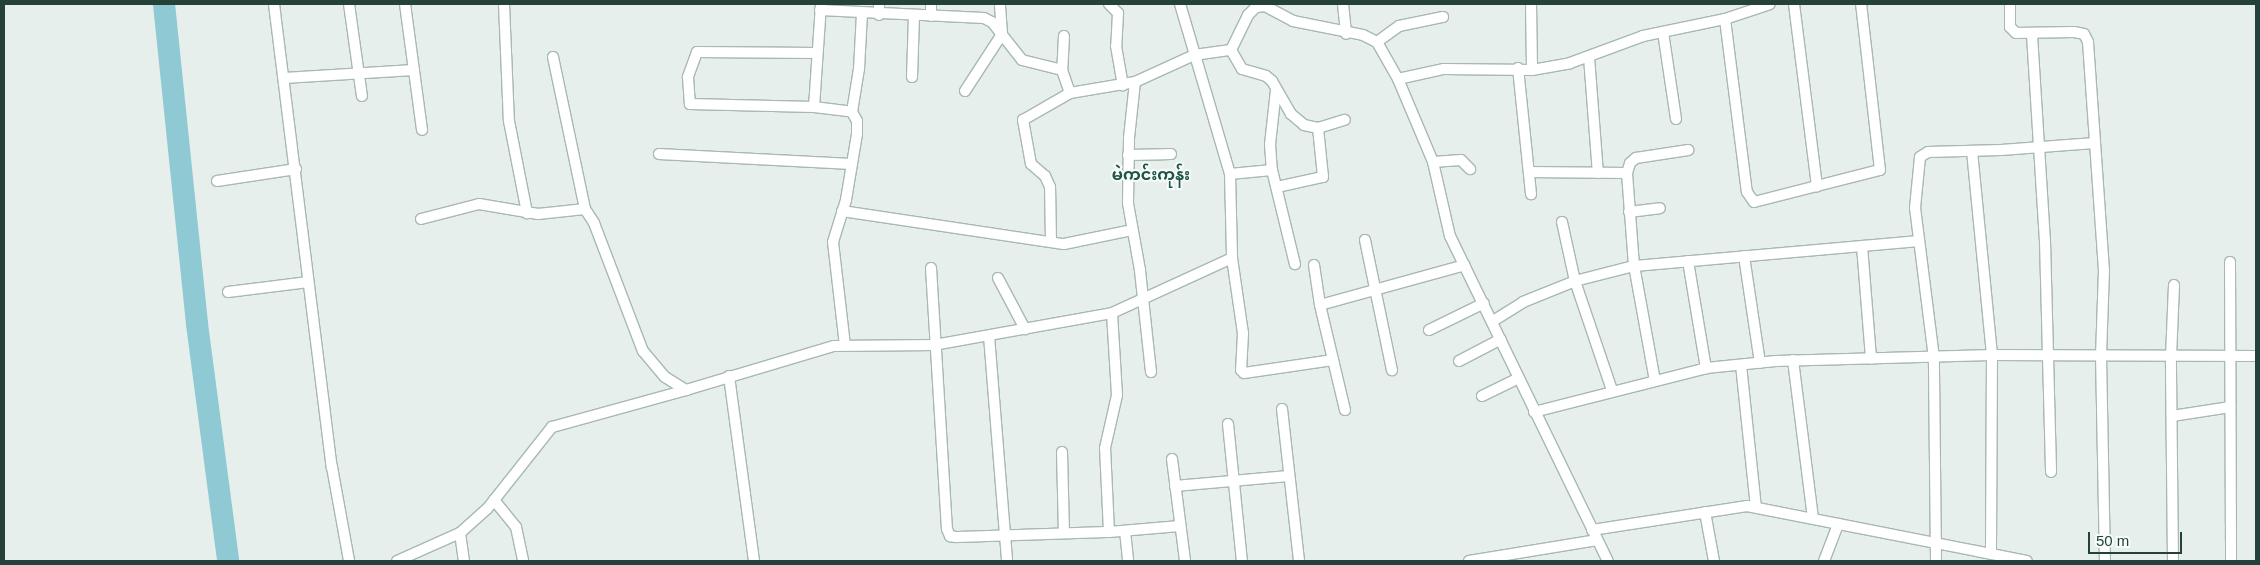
<!DOCTYPE html>
<html>
<head>
<meta charset="utf-8">
<style>
	body { margin:0 }
	#map { position:relative; width:2260px; height:565px; overflow:hidden; background:#e6efeb; font-family:Helvetica,"Noto Sans Myanmar",sans-serif }
	div>[style] { position:absolute }
	.river>* { height:22px; margin:-11px; padding:0 11px; transform-origin:11px; border-radius:11px; background:#8ec9d4 }
	.roads { filter:drop-shadow(1px 0 #a8b8b2) drop-shadow(-1px 0 #a8b8b2) drop-shadow(0 1px #a8b8b2) drop-shadow(0 -1px #a8b8b2) }
	.street>* { height:10px; margin:-5px; padding:0 5px; transform-origin:5px; border-radius:5px; background:#fff }
	span { translate:-50% -50%; white-space:nowrap; text-align:center; line-height:1.15; -webkit-text-stroke:4px #f7fbf9; paint-order:stroke }
	.quarter-label { font-size:16px; color:#1f5548; font-weight:700 }
	.frame { position:absolute; inset:0; border:5px solid #24423a; pointer-events:none }
	.scale { position:absolute; left:2088px; top:532px; width:94px; height:22px; box-sizing:border-box; border:2px solid #24423a; border-top:0; padding-left:6px; font-size:15px; line-height:18px; white-space:nowrap; color:#24423a; -webkit-text-stroke:4px #f7fbf9; paint-order:stroke }
</style>
</head>
<body>
<div id="map">
	<div class="river">
		<i style="left:164px;top:4px;width:322px;rotate:84.1deg"></i>
		<i style="left:197px;top:324px;width:239px;rotate:82.5deg"></i>
	</div>
	<div class="roads">
		<div class="street">
			<i style="left:274px;top:4px;width:467px;rotate:82.9deg"></i>
			<i style="left:332px;top:467px;width:96px;rotate:79.7deg"></i>
			<i style="left:349px;top:4px;width:93px;rotate:82deg"></i>
			<i style="left:405px;top:4px;width:127px;rotate:82.3deg"></i>
			<i style="left:504px;top:4px;width:117px;rotate:87.6deg"></i>
			<i style="left:509px;top:121px;width:94px;rotate:78.9deg"></i>
			<i style="left:879px;top:4px;width:11px;rotate:90deg"></i>
			<i style="left:931px;top:4px;width:12px;rotate:90deg"></i>
			<i style="left:1109px;top:4px;width:13px;rotate:45deg"></i>
			<i style="left:1118px;top:13px;width:33px;rotate:93deg"></i>
			<i style="left:1116px;top:46px;width:40px;rotate:80deg"></i>
			<i style="left:1180px;top:4px;width:177px;rotate:73.6deg"></i>
			<i style="left:1230px;top:174px;width:84px;rotate:88.6deg"></i>
			<i style="left:1232px;top:258px;width:76px;rotate:81.7deg"></i>
			<i style="left:1243px;top:333px;width:37px;rotate:93deg"></i>
			<i style="left:1241px;top:370px;width:4px;rotate:45deg"></i>
			<i style="left:1244px;top:373px;width:90px;rotate:-8.3deg"></i>
			<i style="left:1343px;top:4px;width:30px;rotate:84deg"></i>
			<i style="left:1531px;top:4px;width:66px;rotate:89.1deg"></i>
			<i style="left:1794px;top:4px;width:184px;rotate:82.8deg"></i>
			<i style="left:2010px;top:4px;width:23px;rotate:90deg"></i>
			<i style="left:2010px;top:27px;width:8px;rotate:45deg"></i>
			<i style="left:2016px;top:33px;width:58px;rotate:-1deg"></i>
			<i style="left:2074px;top:32px;width:10px;rotate:11deg"></i>
			<i style="left:2084px;top:34px;width:9px;rotate:63deg"></i>
			<i style="left:2088px;top:42px;width:229px;rotate:86deg"></i>
			<i style="left:2104px;top:270px;width:85px;rotate:92deg"></i>
			<i style="left:2101px;top:355px;width:206px;rotate:88.9deg"></i>
			<i style="left:820px;top:10px;width:164px;rotate:2.8deg"></i>
			<i style="left:984px;top:18px;width:9px;rotate:27deg"></i>
			<i style="left:992px;top:22px;width:48px;rotate:51.7deg"></i>
			<i style="left:1022px;top:60px;width:41px;rotate:14deg"></i>
			<i style="left:1725px;top:19px;width:174px;rotate:82.8deg"></i>
			<i style="left:1747px;top:192px;width:12px;rotate:55deg"></i>
			<i style="left:1754px;top:202px;width:130px;rotate:-14.3deg"></i>
			<i style="left:1880px;top:170px;width:167px;rotate:-96.5deg"></i>
			<i style="left:1663px;top:32px;width:88px;rotate:81.5deg"></i>
			<i style="left:2032px;top:35px;width:206px;rotate:86.4deg"></i>
			<i style="left:2045px;top:241px;width:231px;rotate:88.5deg"></i>
			<i style="left:1064px;top:36px;width:34px;rotate:93deg"></i>
			<i style="left:1062px;top:70px;width:24px;rotate:71deg"></i>
			<i style="left:1377px;top:42px;width:27px;rotate:-36deg"></i>
			<i style="left:1399px;top:26px;width:45px;rotate:-11.6deg"></i>
			<i style="left:1231px;top:50px;width:22px;rotate:60deg"></i>
			<i style="left:1242px;top:69px;width:25px;rotate:16deg"></i>
			<i style="left:1266px;top:76px;width:8px;rotate:40deg"></i>
			<i style="left:1272px;top:81px;width:38px;rotate:60deg"></i>
			<i style="left:1291px;top:114px;width:17px;rotate:40deg"></i>
			<i style="left:1304px;top:125px;width:14px;rotate:12deg"></i>
			<i style="left:1318px;top:128px;width:28px;rotate:-17deg"></i>
			<i style="left:817px;top:53px;width:120px;rotate:-179.5deg"></i>
			<i style="left:697px;top:52px;width:27px;rotate:110deg"></i>
			<i style="left:688px;top:77px;width:27px;rotate:86deg"></i>
			<i style="left:690px;top:104px;width:124px;rotate:1.4deg"></i>
			<i style="left:814px;top:107px;width:38px;rotate:7deg"></i>
			<i style="left:852px;top:112px;width:10px;rotate:61deg"></i>
			<i style="left:857px;top:121px;width:13px;rotate:90deg"></i>
			<i style="left:857px;top:134px;width:67px;rotate:99.5deg"></i>
			<i style="left:846px;top:200px;width:44px;rotate:107.2deg"></i>
			<i style="left:833px;top:242px;width:104px;rotate:83.4deg"></i>
			<i style="left:553px;top:57px;width:155px;rotate:78.1deg"></i>
			<i style="left:585px;top:209px;width:17px;rotate:57deg"></i>
			<i style="left:594px;top:223px;width:137px;rotate:69.1deg"></i>
			<i style="left:643px;top:351px;width:34px;rotate:50deg"></i>
			<i style="left:665px;top:377px;width:25px;rotate:32deg"></i>
			<i style="left:686px;top:390px;width:154px;rotate:-16.6deg"></i>
			<i style="left:834px;top:346px;width:100px;rotate:-0.6deg"></i>
			<i style="left:934px;top:345px;width:181px;rotate:-10.2deg"></i>
			<i style="left:1112px;top:313px;width:132px;rotate:-24.6deg"></i>
			<i style="left:1589px;top:57px;width:116px;rotate:85.6deg"></i>
			<i style="left:1518px;top:68px;width:127px;rotate:84.1deg"></i>
			<i style="left:912px;top:77px;width:61px;rotate:-88.1deg"></i>
			<i style="left:284px;top:78px;width:130px;rotate:-3.5deg"></i>
			<i style="left:1398px;top:79px;width:47px;rotate:-12.3deg"></i>
			<i style="left:1444px;top:69px;width:88px;rotate:0.7deg"></i>
			<i style="left:1532px;top:70px;width:39px;rotate:-10deg"></i>
			<i style="left:1570px;top:63px;width:78px;rotate:-20.3deg"></i>
			<i style="left:1643px;top:36px;width:84px;rotate:-11.7deg"></i>
			<i style="left:1725px;top:19px;width:47px;rotate:-18.4deg"></i>
			<i style="left:1276px;top:90px;width:54px;rotate:96.3deg"></i>
			<i style="left:1270px;top:144px;width:26px;rotate:86deg"></i>
			<i style="left:1272px;top:170px;width:97px;rotate:76.3deg"></i>
			<i style="left:965px;top:91px;width:68px;rotate:-57deg"></i>
			<i style="left:1002px;top:34px;width:30px;rotate:-94deg"></i>
			<i style="left:814px;top:107px;width:102px;rotate:-86.1deg"></i>
			<i style="left:852px;top:112px;width:44px;rotate:-80.8deg"></i>
			<i style="left:859px;top:69px;width:56px;rotate:-86.9deg"></i>
			<i style="left:1972px;top:151px;width:205px;rotate:84.4deg"></i>
			<i style="left:1992px;top:355px;width:199px;rotate:90.3deg"></i>
			<i style="left:659px;top:154px;width:193px;rotate:3deg"></i>
			<i style="left:1128px;top:155px;width:43px;rotate:-1.3deg"></i>
			<i style="left:1433px;top:162px;width:28px;rotate:-4deg"></i>
			<i style="left:1461px;top:160px;width:13px;rotate:45deg"></i>
			<i style="left:1529px;top:172px;width:98px;rotate:0.6deg"></i>
			<i style="left:1230px;top:174px;width:42px;rotate:-5.4deg"></i>
			<i style="left:217px;top:181px;width:80px;rotate:-8.6deg"></i>
			<i style="left:1277px;top:187px;width:47px;rotate:-12.3deg"></i>
			<i style="left:1323px;top:177px;width:49px;rotate:-95.8deg"></i>
			<i style="left:842px;top:211px;width:224px;rotate:8.5deg"></i>
			<i style="left:1064px;top:244px;width:69px;rotate:-11.6deg"></i>
			<i style="left:1629px;top:212px;width:31px;rotate:-7deg"></i>
			<i style="left:421px;top:219px;width:60px;rotate:-14.5deg"></i>
			<i style="left:479px;top:204px;width:60px;rotate:9.6deg"></i>
			<i style="left:538px;top:214px;width:47px;rotate:-6.1deg"></i>
			<i style="left:1562px;top:222px;width:60px;rotate:77.6deg"></i>
			<i style="left:1575px;top:281px;width:115px;rotate:71.3deg"></i>
			<i style="left:1365px;top:240px;width:133px;rotate:78.3deg"></i>
			<i style="left:1051px;top:242px;width:55px;rotate:-91deg"></i>
			<i style="left:1050px;top:187px;width:12px;rotate:-114deg"></i>
			<i style="left:1045px;top:176px;width:18px;rotate:-139deg"></i>
			<i style="left:1031px;top:164px;width:45px;rotate:-100.3deg"></i>
			<i style="left:1023px;top:120px;width:54px;rotate:-29.9deg"></i>
			<i style="left:1070px;top:93px;width:66px;rotate:-9.6deg"></i>
			<i style="left:1862px;top:246px;width:113px;rotate:85.4deg"></i>
			<i style="left:1744px;top:256px;width:108px;rotate:81.5deg"></i>
			<i style="left:1688px;top:261px;width:109px;rotate:80.5deg"></i>
			<i style="left:2230px;top:262px;width:299px;rotate:89.8deg"></i>
			<i style="left:1314px;top:265px;width:40px;rotate:81.5deg"></i>
			<i style="left:1320px;top:305px;width:108px;rotate:76.6deg"></i>
			<i style="left:931px;top:268px;width:261px;rotate:86.5deg"></i>
			<i style="left:947px;top:529px;width:8px;rotate:67deg"></i>
			<i style="left:950px;top:536px;width:6px;rotate:9deg"></i>
			<i style="left:956px;top:537px;width:153px;rotate:-1.9deg"></i>
			<i style="left:1109px;top:532px;width:84px;rotate:-92.7deg"></i>
			<i style="left:1105px;top:448px;width:54px;rotate:-77.2deg"></i>
			<i style="left:1117px;top:395px;width:82px;rotate:-93.5deg"></i>
			<i style="left:998px;top:278px;width:58px;rotate:62.1deg"></i>
			<i style="left:228px;top:292px;width:81px;rotate:-7.1deg"></i>
			<i style="left:1320px;top:305px;width:150px;rotate:-15.4deg"></i>
			<i style="left:1493px;top:321px;width:36px;rotate:-32deg"></i>
			<i style="left:1523px;top:302px;width:56px;rotate:-22deg"></i>
			<i style="left:1575px;top:281px;width:61px;rotate:-14.3deg"></i>
			<i style="left:1634px;top:266px;width:284px;rotate:-5deg"></i>
			<i style="left:1429px;top:330px;width:61px;rotate:-26.1deg"></i>
			<i style="left:989px;top:336px;width:226px;rotate:85.4deg"></i>
			<i style="left:1793px;top:360px;width:159px;rotate:82.8deg"></i>
			<i style="left:1459px;top:361px;width:47px;rotate:-27.6deg"></i>
			<i style="left:1741px;top:365px;width:143px;rotate:84deg"></i>
			<i style="left:1151px;top:372px;width:103px;rotate:-96.2deg"></i>
			<i style="left:1140px;top:270px;width:68px;rotate:-100.2deg"></i>
			<i style="left:1128px;top:203px;width:65px;rotate:-89.1deg"></i>
			<i style="left:1129px;top:138px;width:56px;rotate:-83.9deg"></i>
			<i style="left:1135px;top:82px;width:65px;rotate:-24.6deg"></i>
			<i style="left:1194px;top:55px;width:37px;rotate:-8deg"></i>
			<i style="left:1231px;top:50px;width:39px;rotate:-64deg"></i>
			<i style="left:1248px;top:15px;width:11px;rotate:-45deg"></i>
			<i style="left:1256px;top:7px;width:9px;rotate:-6deg"></i>
			<i style="left:1265px;top:6px;width:32px;rotate:28deg"></i>
			<i style="left:1293px;top:21px;width:71px;rotate:11.3deg"></i>
			<i style="left:1363px;top:35px;width:16px;rotate:27deg"></i>
			<i style="left:1377px;top:42px;width:43px;rotate:60.4deg"></i>
			<i style="left:1398px;top:79px;width:90px;rotate:67.1deg"></i>
			<i style="left:1433px;top:162px;width:76px;rotate:77.1deg"></i>
			<i style="left:1450px;top:236px;width:361px;rotate:64.1deg"></i>
			<i style="left:729px;top:376px;width:187px;rotate:82.3deg"></i>
			<i style="left:1655px;top:381px;width:117px;rotate:-100.3deg"></i>
			<i style="left:1634px;top:266px;width:93px;rotate:-94.3deg"></i>
			<i style="left:1627px;top:173px;width:10px;rotate:-73deg"></i>
			<i style="left:1630px;top:163px;width:8px;rotate:-40deg"></i>
			<i style="left:1636px;top:158px;width:53px;rotate:-8.7deg"></i>
			<i style="left:1482px;top:396px;width:41px;rotate:-25.9deg"></i>
			<i style="left:1282px;top:409px;width:153px;rotate:83.6deg"></i>
			<i style="left:1534px;top:412px;width:178px;rotate:-14.3deg"></i>
			<i style="left:1706px;top:368px;width:70px;rotate:-5.7deg"></i>
			<i style="left:1776px;top:361px;width:216px;rotate:-1.6deg"></i>
			<i style="left:1992px;top:355px;width:264px;rotate:0.2deg"></i>
			<i style="left:2172px;top:416px;width:59px;rotate:-8.8deg"></i>
			<i style="left:1228px;top:424px;width:138px;rotate:84.2deg"></i>
			<i style="left:1062px;top:452px;width:81px;rotate:88.6deg"></i>
			<i style="left:1172px;top:459px;width:103px;rotate:82.7deg"></i>
			<i style="left:1175px;top:486px;width:114px;rotate:-5deg"></i>
			<i style="left:494px;top:500px;width:35px;rotate:51deg"></i>
			<i style="left:516px;top:527px;width:35px;rotate:78deg"></i>
			<i style="left:1705px;top:512px;width:50px;rotate:79.6deg"></i>
			<i style="left:1592px;top:530px;width:157px;rotate:-8.8deg"></i>
			<i style="left:1747px;top:506px;width:285px;rotate:11.1deg"></i>
			<i style="left:1125px;top:531px;width:30px;rotate:84deg"></i>
			<i style="left:1109px;top:532px;width:71px;rotate:-4.8deg"></i>
			<i style="left:460px;top:533px;width:28px;rotate:82deg"></i>
			<i style="left:397px;top:561px;width:69px;rotate:-24deg"></i>
			<i style="left:460px;top:533px;width:36px;rotate:-42deg"></i>
			<i style="left:487px;top:509px;width:105px;rotate:-51.6deg"></i>
			<i style="left:552px;top:427px;width:139px;rotate:-15.4deg"></i>
			<i style="left:1469px;top:561px;width:130px;rotate:-9.3deg"></i>
			<i style="left:1824px;top:561px;width:40px;rotate:-69deg"></i>
			<i style="left:1936px;top:561px;width:203px;rotate:-90.6deg"></i>
			<i style="left:1934px;top:358px;width:151px;rotate:-97.2deg"></i>
			<i style="left:1915px;top:208px;width:51px;rotate:-84.4deg"></i>
			<i style="left:1920px;top:157px;width:9px;rotate:-32deg"></i>
			<i style="left:1928px;top:152px;width:73px;rotate:-1.6deg"></i>
			<i style="left:2001px;top:150px;width:94px;rotate:-4.3deg"></i>
			<i style="left:2173px;top:561px;width:204px;rotate:-90.6deg"></i>
			<i style="left:2171px;top:357px;width:72px;rotate:-87.6deg"></i>
		</div>
	</div>
	<div class="quarter-label">
		<span style="left:1151px;top:175px">မဲကင်းကုန်း</span>
	</div>
	<div class="frame"></div>
	<div class="scale">50 m</div>
</div>
</body>
</html>
